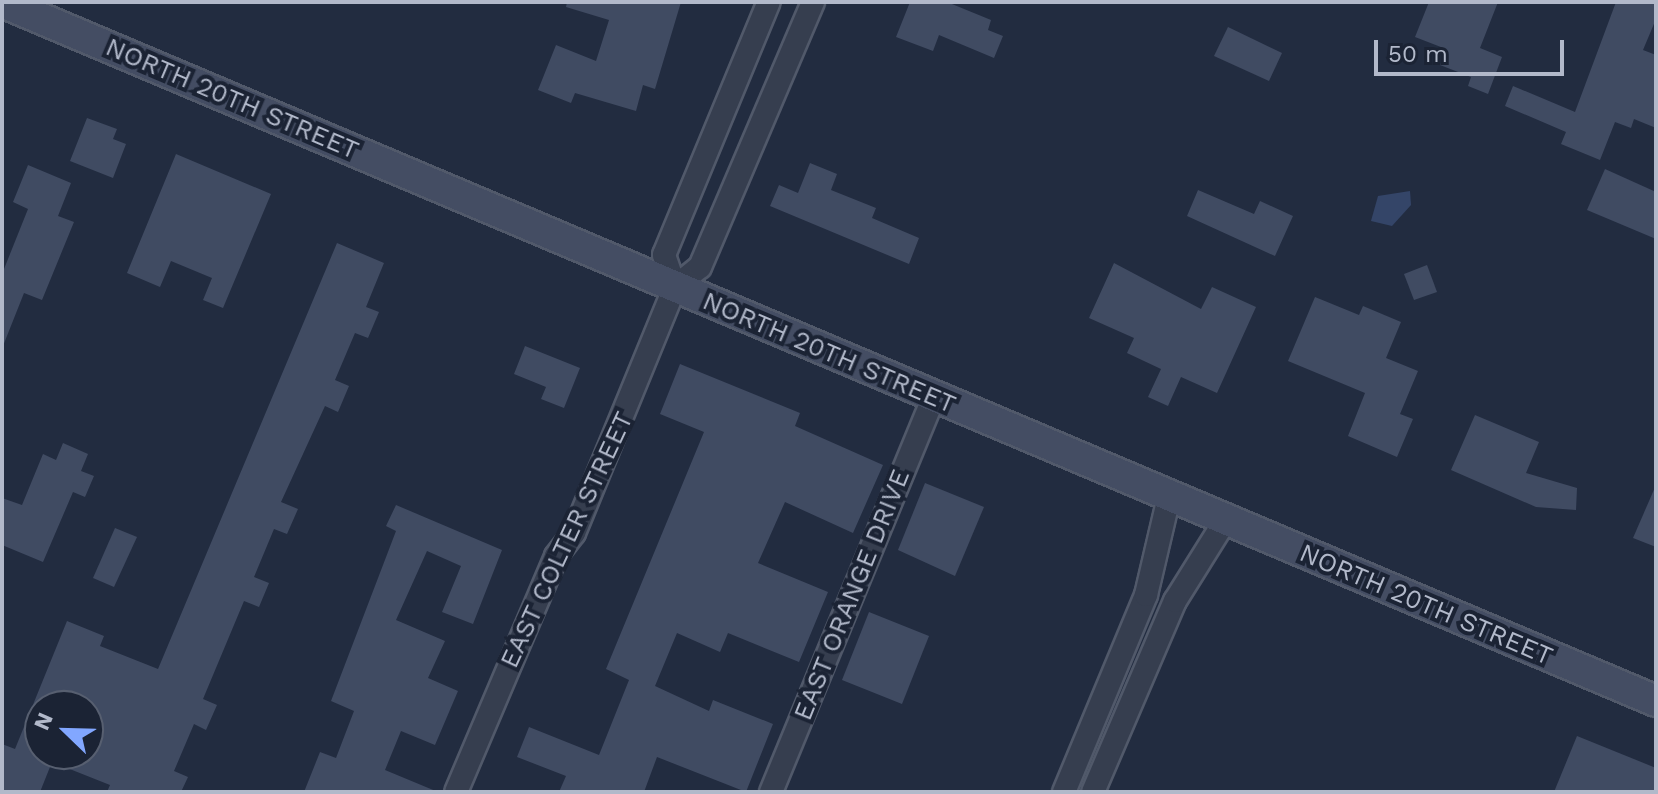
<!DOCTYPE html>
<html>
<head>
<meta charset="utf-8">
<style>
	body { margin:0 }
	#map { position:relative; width:1658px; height:794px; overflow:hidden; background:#222c40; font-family:"Work Sans",sans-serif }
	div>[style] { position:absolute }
	.water>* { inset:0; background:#344568 }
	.building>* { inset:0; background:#404b62 }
	.roads { filter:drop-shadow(2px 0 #51596a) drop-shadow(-2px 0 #51596a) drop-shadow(0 2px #51596a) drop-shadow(0 -2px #51596a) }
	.street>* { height:22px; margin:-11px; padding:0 11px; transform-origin:11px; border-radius:11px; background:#363e4f }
	.secondary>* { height:30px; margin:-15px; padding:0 15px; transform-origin:15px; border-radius:15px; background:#444d63 }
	span { translate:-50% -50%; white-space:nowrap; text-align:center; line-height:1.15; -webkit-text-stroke:8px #1b2334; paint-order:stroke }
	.street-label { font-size:26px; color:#b2b9ca }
	.frame { position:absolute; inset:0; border:4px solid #b2b9ca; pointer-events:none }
	.north { position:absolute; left:24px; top:690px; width:80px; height:80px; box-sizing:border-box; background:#1b2334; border:2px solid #575f70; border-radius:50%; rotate:293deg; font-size:22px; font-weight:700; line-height:32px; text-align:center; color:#b2b9ca }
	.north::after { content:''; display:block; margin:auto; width:28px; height:36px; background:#82a7ff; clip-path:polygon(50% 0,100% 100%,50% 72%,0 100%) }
	.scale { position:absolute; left:1374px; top:40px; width:190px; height:36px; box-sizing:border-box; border:4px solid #b2b9ca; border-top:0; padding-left:10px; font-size:24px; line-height:28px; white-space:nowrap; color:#b2b9ca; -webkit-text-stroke:6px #1b2334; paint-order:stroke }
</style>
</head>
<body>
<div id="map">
	<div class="water">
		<i style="clip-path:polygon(1410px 191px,1411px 205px,1392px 226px,1371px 221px,1378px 196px)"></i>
	</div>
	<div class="building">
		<i style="clip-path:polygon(567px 2px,681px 2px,655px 89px,643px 85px,636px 111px,575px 93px,571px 103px,538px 90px,556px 45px,596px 61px,609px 20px,566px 7px)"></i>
		<i style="clip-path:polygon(910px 2px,947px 2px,991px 20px,988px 30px,1003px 36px,994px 58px,939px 35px,933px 51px,896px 37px)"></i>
		<i style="clip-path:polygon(1429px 2px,1498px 2px,1480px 48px,1502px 57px,1488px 94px,1468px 86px,1471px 77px,1440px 65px,1446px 49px,1415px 37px)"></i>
		<i style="clip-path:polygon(1616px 2px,1656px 2px,1656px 19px,1643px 50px,1656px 55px,1656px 128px,1634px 119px,1631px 128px,1615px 122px,1600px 160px,1561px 144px,1566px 132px,1505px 106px,1513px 86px,1575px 112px)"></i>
		<i style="clip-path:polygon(1228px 27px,1282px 53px,1269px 81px,1214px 56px)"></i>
		<i style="clip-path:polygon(87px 118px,117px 129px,113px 139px,126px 144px,113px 178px,70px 161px)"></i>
		<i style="clip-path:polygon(176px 154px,271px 194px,223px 308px,203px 300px,212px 278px,171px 261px,160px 287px,127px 273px)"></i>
		<i style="clip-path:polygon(810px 163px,837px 174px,831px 190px,876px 208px,872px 218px,919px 238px,909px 264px,770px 206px,779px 185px,798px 193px)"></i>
		<i style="clip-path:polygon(28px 165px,71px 183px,58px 216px,74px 222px,42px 300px,24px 293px,3px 346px,2px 274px,28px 209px,13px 202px)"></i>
		<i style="clip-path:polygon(1605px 169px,1656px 192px,1656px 239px,1587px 210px)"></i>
		<i style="clip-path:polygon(1198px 190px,1254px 214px,1260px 201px,1293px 216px,1275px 256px,1187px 216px)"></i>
		<i style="clip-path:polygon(evenodd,337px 243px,384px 263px,366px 307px,379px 312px,368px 338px,355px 333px,335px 380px,349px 386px,338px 412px,325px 406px,281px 502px,298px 509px,287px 534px,274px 529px,254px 577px,269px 583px,259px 607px,244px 601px,203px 699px,217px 705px,206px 730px,194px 724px,174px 771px,188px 777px,181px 792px,107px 792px,110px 785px,52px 762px,40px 792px,2px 792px,2px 744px,15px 749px,67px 621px,104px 636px,100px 646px,158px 669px,337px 243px,40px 706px,88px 706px,88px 754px,40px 754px,40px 706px)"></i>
		<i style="clip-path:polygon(1114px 263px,1201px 309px,1212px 287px,1256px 307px,1217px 393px,1181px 377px,1168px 406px,1148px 397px,1161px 369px,1127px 353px,1134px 338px,1089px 318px)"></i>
		<i style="clip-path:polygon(1427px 265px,1437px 292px,1414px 300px,1404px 274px)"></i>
		<i style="clip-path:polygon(1315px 297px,1359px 315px,1363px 306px,1401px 322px,1386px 358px,1418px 371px,1400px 414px,1413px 419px,1397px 457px,1348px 436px,1365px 393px,1288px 361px)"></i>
		<i style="clip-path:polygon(525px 346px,580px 368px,564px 408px,541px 399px,546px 387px,514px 374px)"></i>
		<i style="clip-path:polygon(680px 364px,800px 413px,795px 426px,883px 465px,853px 533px,785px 502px,758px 563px,828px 592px,799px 662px,728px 633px,720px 652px,677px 633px,655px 686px,709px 711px,713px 700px,773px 724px,746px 792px,657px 757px,644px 792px,559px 792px,566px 776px,517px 757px,529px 727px,599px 755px,629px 680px,606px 669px,704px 432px,660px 414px)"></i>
		<i style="clip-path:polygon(1475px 415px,1539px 442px,1526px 473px,1577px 488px,1576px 510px,1536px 507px,1451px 470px)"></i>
		<i style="clip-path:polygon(63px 443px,88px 454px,81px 471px,94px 476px,85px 497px,73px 492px,43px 562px,2px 545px,2px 498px,22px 505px,43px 454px,56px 460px)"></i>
		<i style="clip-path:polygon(925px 483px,984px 507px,955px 576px,898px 550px)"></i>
		<i style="clip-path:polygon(1656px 485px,1656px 547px,1633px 538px)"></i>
		<i style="clip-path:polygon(396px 505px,502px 550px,473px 624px,442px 612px,461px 566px,427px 551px,396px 620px,445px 641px,428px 678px,458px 691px,435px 745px,401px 731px,385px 770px,438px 792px,304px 792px,320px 752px,336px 758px,354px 711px,331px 701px,396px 531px,386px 526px)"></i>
		<i style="clip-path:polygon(115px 528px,137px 537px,114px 587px,93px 578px)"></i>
		<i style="clip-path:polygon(869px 612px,929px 636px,902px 704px,842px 680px)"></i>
		<i style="clip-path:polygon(1577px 736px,1656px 768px,1656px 792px,1554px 792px)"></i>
	</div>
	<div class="roads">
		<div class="street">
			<i style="left:675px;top:287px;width:34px;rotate:-109deg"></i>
			<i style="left:664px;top:255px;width:274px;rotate:-67.5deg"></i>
			<i style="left:456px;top:792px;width:256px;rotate:-67deg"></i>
			<i style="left:556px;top:556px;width:29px;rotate:-52deg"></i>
			<i style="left:574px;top:533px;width:266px;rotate:-67.7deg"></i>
			<i style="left:675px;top:287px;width:32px;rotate:-39deg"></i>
			<i style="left:700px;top:267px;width:288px;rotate:-66.9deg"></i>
			<i style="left:771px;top:792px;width:426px;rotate:-67.6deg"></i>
			<i style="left:1064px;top:792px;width:213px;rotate:-67.4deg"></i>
			<i style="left:1146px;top:595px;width:101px;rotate:-76.8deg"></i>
			<i style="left:1093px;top:792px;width:208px;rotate:-66.8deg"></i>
			<i style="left:1175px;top:601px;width:94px;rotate:-58deg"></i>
		</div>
		<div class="secondary">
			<i style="left:2px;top:2px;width:1796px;rotate:22.91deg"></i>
		</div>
	</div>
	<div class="street-label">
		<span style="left:232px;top:99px;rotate:23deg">NORTH 20TH STREET</span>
		<span style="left:829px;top:353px;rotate:23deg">NORTH 20TH STREET</span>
		<span style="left:567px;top:540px;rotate:-65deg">EAST COLTER STREET</span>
		<span style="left:852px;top:595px;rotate:-68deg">EAST ORANGE DRIVE</span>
		<span style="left:1426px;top:605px;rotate:23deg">NORTH 20TH STREET</span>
	</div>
	<div class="frame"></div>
	<div class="north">N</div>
	<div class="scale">50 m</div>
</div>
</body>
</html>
